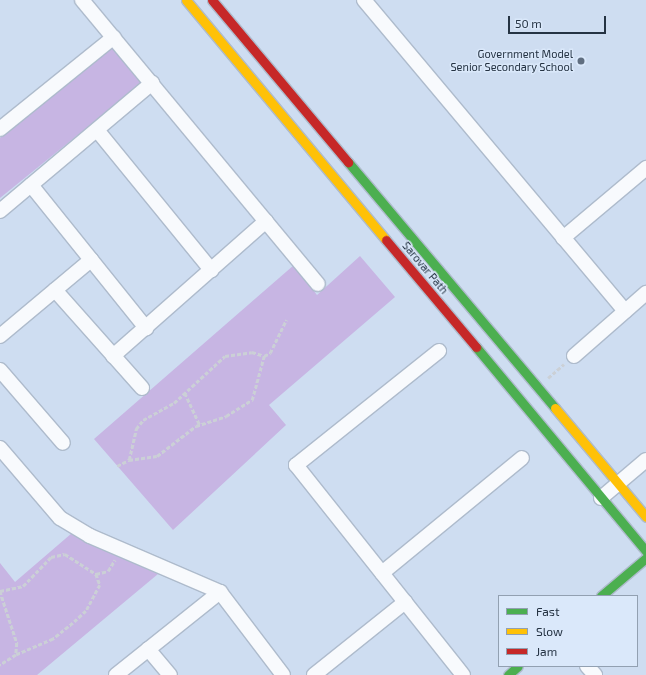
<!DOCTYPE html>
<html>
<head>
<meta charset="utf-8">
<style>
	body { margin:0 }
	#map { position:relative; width:646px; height:675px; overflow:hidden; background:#ceddf1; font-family:"Exo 2",sans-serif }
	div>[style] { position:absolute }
	.green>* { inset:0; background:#c7b5e3 }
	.path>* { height:2.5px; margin-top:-1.25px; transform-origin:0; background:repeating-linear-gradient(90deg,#cbd0d6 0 4px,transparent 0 6px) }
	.roads { filter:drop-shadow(1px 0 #aebbcc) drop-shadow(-1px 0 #aebbcc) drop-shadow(0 1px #aebbcc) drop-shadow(0 -1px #aebbcc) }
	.street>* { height:14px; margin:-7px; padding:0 7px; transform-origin:7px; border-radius:7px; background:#f8fafd }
	.fast>* { height:9px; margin:-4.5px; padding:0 4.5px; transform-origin:4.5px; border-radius:4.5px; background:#4caf50 }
	.slow>* { height:9px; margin:-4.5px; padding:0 4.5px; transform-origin:4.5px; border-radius:4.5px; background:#ffc107 }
	.jam>* { height:9px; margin:-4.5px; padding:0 4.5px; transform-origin:4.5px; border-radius:4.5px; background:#c62828 }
	.dots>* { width:11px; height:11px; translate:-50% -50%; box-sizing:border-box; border:2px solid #dae8fa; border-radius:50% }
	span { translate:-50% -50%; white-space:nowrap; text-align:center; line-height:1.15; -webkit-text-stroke:3px #dae8fa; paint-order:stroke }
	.poi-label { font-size:11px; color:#253343 }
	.right { translate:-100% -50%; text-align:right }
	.street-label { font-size:11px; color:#253343 }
	.legend { position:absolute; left:498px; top:595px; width:140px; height:72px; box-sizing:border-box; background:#dae8fa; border:1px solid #92a0b1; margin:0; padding:5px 7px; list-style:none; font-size:12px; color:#253343 }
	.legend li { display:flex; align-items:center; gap:8px; height:20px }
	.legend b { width:20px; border:1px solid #92a0b1 }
	.scale { position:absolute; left:508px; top:16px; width:98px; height:18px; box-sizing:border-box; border:2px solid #253343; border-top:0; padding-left:5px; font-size:12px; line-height:14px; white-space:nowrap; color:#253343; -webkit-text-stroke:3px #dae8fa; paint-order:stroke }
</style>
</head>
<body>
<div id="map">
	<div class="green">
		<i style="clip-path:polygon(112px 46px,142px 83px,0 198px,0 138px)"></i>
		<i style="clip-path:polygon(360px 256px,395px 297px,269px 405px,286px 425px,173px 530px,94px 439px,294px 265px,317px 295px)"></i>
		<i style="clip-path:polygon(72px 533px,158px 574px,37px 675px,0 675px,0 563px,15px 582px)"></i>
	</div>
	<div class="path">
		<i style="left:548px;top:378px;width:21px;rotate:-41deg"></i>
		<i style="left:185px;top:393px;width:35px;rotate:65deg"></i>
		<i style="left:129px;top:460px;width:28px;rotate:-8deg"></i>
		<i style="left:157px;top:456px;width:49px;rotate:-37.6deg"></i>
		<i style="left:196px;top:426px;width:32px;rotate:-18deg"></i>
		<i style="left:226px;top:416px;width:31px;rotate:-32deg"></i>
		<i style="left:252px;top:400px;width:46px;rotate:-74.7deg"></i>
		<i style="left:117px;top:466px;width:13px;rotate:-27deg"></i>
		<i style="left:129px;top:460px;width:32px;rotate:-77deg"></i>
		<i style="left:136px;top:429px;width:11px;rotate:-52deg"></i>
		<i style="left:143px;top:420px;width:35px;rotate:-29deg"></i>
		<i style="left:174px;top:403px;width:69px;rotate:-42.7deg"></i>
		<i style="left:225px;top:356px;width:27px;rotate:-8deg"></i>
		<i style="left:252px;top:352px;width:13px;rotate:18deg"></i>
		<i style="left:264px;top:356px;width:7px;rotate:-27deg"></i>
		<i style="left:270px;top:353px;width:37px;rotate:-64deg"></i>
		<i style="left:96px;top:574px;width:12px;rotate:-14deg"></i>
		<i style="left:108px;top:571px;width:13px;rotate:-58deg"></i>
		<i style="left:0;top:591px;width:24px;rotate:-12deg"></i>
		<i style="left:23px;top:586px;width:40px;rotate:-46deg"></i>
		<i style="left:51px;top:557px;width:14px;rotate:-12deg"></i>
		<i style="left:65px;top:554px;width:37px;rotate:33deg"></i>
		<i style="left:96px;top:574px;width:12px;rotate:70deg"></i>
		<i style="left:100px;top:585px;width:30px;rotate:118deg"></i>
		<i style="left:86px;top:611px;width:18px;rotate:137deg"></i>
		<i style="left:73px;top:623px;width:26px;rotate:141deg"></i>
		<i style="left:53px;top:639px;width:40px;rotate:156.6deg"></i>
		<i style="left:0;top:591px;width:55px;rotate:71.9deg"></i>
		<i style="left:17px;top:643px;width:12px;rotate:95deg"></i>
		<i style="left:16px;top:655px;width:19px;rotate:148deg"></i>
	</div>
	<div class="roads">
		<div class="street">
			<i style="left:82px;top:0;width:369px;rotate:50.3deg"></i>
			<i style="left:364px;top:0;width:406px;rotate:50deg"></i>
			<i style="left:0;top:129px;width:146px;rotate:-38.9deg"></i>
			<i style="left:97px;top:130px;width:181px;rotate:50.8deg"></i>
			<i style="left:31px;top:185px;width:184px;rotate:51.2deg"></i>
			<i style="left:0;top:211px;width:199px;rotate:-40.1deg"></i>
			<i style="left:563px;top:238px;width:109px;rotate:-40.1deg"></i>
			<i style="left:55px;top:290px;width:131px;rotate:48.4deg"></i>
			<i style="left:0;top:336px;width:119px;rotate:-39.9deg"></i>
			<i style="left:439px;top:351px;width:183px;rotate:141.4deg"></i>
			<i style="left:296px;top:465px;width:268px;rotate:51.5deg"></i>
			<i style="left:113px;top:356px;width:204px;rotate:-41.4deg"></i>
			<i style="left:574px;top:356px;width:96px;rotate:-41.2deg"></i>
			<i style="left:0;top:370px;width:96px;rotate:49.2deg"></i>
			<i style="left:0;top:448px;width:92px;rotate:49.4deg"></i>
			<i style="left:60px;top:518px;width:35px;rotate:31deg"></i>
			<i style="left:90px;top:536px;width:142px;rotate:23.3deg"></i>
			<i style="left:220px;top:592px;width:104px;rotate:52.8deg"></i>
			<i style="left:601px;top:498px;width:59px;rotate:-40.2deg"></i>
			<i style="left:382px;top:573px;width:181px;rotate:-39.4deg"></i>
			<i style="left:148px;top:649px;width:34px;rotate:50deg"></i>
			<i style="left:587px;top:666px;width:12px;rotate:48deg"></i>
			<i style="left:116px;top:675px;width:133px;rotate:-38.6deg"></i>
			<i style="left:314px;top:675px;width:117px;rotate:-38.7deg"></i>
		</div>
		<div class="fast">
			<i style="left:348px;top:162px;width:322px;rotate:49.9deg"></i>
			<i style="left:476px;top:347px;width:266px;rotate:50.2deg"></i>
			<i style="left:601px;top:596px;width:59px;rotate:-40.2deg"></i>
			<i style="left:508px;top:675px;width:13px;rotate:-42deg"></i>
		</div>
		<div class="slow">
			<i style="left:186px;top:0;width:312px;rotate:50.2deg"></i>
			<i style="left:555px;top:408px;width:142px;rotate:50.1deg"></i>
		</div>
		<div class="jam">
			<i style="left:212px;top:0;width:212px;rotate:50deg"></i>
			<i style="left:386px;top:240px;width:140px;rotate:49.9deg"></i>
		</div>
	</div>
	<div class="dots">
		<i style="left:581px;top:61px;background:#606e80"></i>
	</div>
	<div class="poi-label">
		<span class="right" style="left:573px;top:61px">Government Model<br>Senior Secondary School</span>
	</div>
	<div class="street-label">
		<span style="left:425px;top:268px;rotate:50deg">Sarovar Path</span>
	</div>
	<ul class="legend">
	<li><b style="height:5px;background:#4caf50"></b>Fast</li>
	<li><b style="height:5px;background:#ffc107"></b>Slow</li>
	<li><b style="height:5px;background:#c62828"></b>Jam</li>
	</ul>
	<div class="scale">50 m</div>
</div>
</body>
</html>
